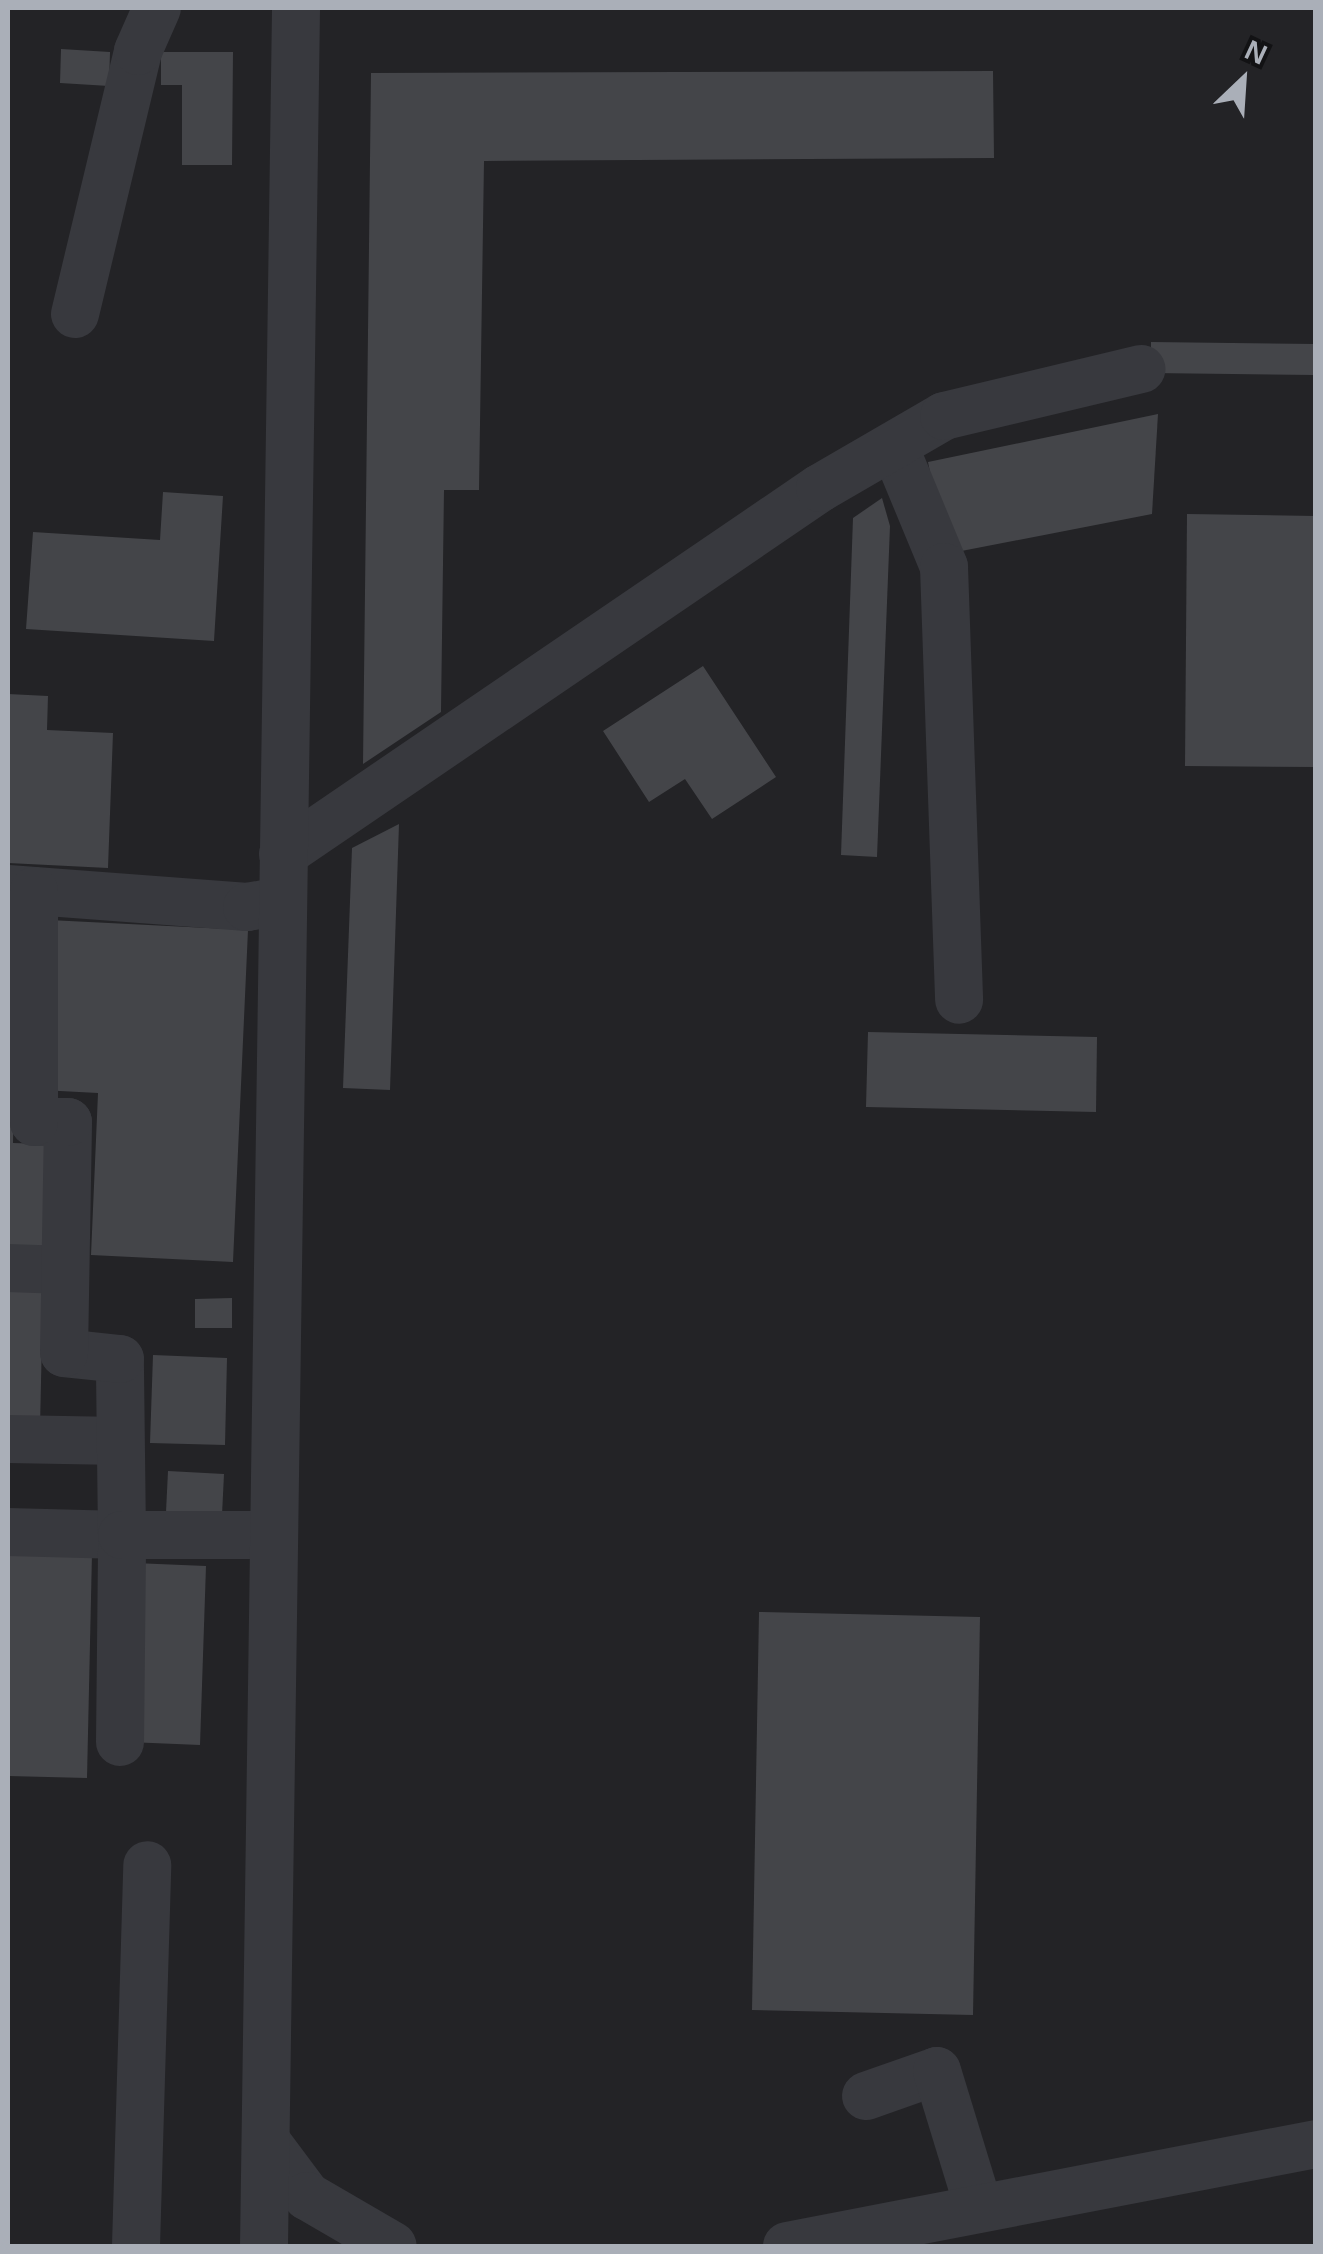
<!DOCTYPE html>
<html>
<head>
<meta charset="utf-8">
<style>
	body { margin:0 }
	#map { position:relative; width:1323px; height:2254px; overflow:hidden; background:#171719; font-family:Arial,sans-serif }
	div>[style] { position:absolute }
	.built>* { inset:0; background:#232326 }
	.building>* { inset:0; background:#444549 }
	.minor>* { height:48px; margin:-24px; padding:0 24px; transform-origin:24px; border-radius:24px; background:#38393e }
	span { translate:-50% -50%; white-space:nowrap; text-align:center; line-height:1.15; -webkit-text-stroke:10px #121214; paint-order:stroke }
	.frame { position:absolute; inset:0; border:10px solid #aaafb8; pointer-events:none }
	.north { position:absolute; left:1193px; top:30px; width:100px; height:100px; -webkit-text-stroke:8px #121214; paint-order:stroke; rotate:25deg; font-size:28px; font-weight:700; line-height:40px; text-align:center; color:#aaafb8 }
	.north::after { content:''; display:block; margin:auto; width:35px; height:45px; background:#aaafb8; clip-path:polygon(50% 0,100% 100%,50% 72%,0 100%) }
</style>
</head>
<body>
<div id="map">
	<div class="built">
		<i style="clip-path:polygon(8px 8px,1315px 8px,1315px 2246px,8px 2246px)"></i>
	</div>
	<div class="building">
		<i style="clip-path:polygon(61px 49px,110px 52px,109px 86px,60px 83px)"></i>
		<i style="clip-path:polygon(161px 52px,233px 52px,232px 165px,182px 165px,182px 85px,161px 85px)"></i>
		<i style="clip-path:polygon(993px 71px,994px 158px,484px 161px,479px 490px,444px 490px,441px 712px,363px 764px,371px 73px)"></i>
		<i style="clip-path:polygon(1151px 342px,1315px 344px,1315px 375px,1151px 373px)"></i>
		<i style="clip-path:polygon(1158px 414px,1152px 514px,946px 554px,928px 462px)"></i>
		<i style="clip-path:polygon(163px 492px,223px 496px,214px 641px,26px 629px,33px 532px,160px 540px)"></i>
		<i style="clip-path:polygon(882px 498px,890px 526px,877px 857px,841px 855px,853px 518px)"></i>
		<i style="clip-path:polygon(1187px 514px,1316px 516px,1316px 767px,1185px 766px)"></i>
		<i style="clip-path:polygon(703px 666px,776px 777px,712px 819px,685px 779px,649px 802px,603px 731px)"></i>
		<i style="clip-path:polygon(8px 694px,48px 696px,47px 730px,113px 733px,108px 868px,8px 863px)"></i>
		<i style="clip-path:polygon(399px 824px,390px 1090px,343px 1088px,352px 848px)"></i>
		<i style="clip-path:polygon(8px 910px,19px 911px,11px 1080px,8px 1080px)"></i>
		<i style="clip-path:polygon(49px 920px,248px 930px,233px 1262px,91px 1255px,98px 1093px,41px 1090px)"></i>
		<i style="clip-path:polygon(868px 1032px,1097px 1037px,1096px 1112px,866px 1107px)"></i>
		<i style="clip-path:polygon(8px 1094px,14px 1094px,13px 1143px,47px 1144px,44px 1250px,8px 1249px)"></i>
		<i style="clip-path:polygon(8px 1291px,43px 1292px,40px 1427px,8px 1426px)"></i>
		<i style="clip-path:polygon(232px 1298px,232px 1328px,195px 1328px,195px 1299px)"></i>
		<i style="clip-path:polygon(153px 1355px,227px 1358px,225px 1445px,150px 1443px)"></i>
		<i style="clip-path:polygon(168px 1471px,224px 1474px,222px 1515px,166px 1512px)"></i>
		<i style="clip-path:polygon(8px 1551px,92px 1553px,87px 1778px,8px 1776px)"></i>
		<i style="clip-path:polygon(134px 1563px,206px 1566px,200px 1745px,128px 1742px)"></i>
		<i style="clip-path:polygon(759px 1612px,980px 1617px,973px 2015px,752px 2010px)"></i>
	</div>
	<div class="minor">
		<i style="left:75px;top:314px;width:270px;rotate:-76.5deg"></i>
		<i style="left:138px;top:51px;width:47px;rotate:-66.2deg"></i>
		<i style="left:894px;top:446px;width:131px;rotate:67.5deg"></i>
		<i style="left:944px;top:567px;width:433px;rotate:88deg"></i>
		<i style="left:283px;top:854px;width:650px;rotate:-34.28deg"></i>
		<i style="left:820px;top:488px;width:143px;rotate:-30.1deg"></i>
		<i style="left:944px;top:416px;width:203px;rotate:-13.4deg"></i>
		<i style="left:8px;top:889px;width:240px;rotate:4.3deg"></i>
		<i style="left:247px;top:907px;width:36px;rotate:-10deg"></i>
		<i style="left:8px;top:1268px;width:57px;rotate:2deg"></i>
		<i style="left:8px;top:1439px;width:112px;rotate:1deg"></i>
		<i style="left:8px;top:1532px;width:114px;rotate:1.5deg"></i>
		<i style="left:122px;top:1535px;width:176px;rotate:-90.7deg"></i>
		<i style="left:120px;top:1359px;width:56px;rotate:-173.9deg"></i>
		<i style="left:64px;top:1353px;width:231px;rotate:-89deg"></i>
		<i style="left:68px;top:1122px;width:34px;rotate:180deg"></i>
		<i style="left:34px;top:1122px;width:231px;rotate:-90deg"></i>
		<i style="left:120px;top:1742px;width:207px;rotate:-89.4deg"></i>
		<i style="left:122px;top:1535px;width:151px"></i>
		<i style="left:866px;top:2096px;width:75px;rotate:-19.4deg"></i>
		<i style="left:937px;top:2071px;width:143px;rotate:73deg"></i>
		<i style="left:266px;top:2141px;width:69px;rotate:53.3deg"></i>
		<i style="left:307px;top:2196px;width:99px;rotate:30.2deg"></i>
		<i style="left:136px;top:2246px;width:381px;rotate:-88.3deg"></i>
		<i style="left:264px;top:2246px;width:2238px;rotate:-89.18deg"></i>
		<i style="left:787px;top:2246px;width:539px;rotate:-10.91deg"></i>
	</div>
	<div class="frame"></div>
	<div class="north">N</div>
</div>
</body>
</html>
